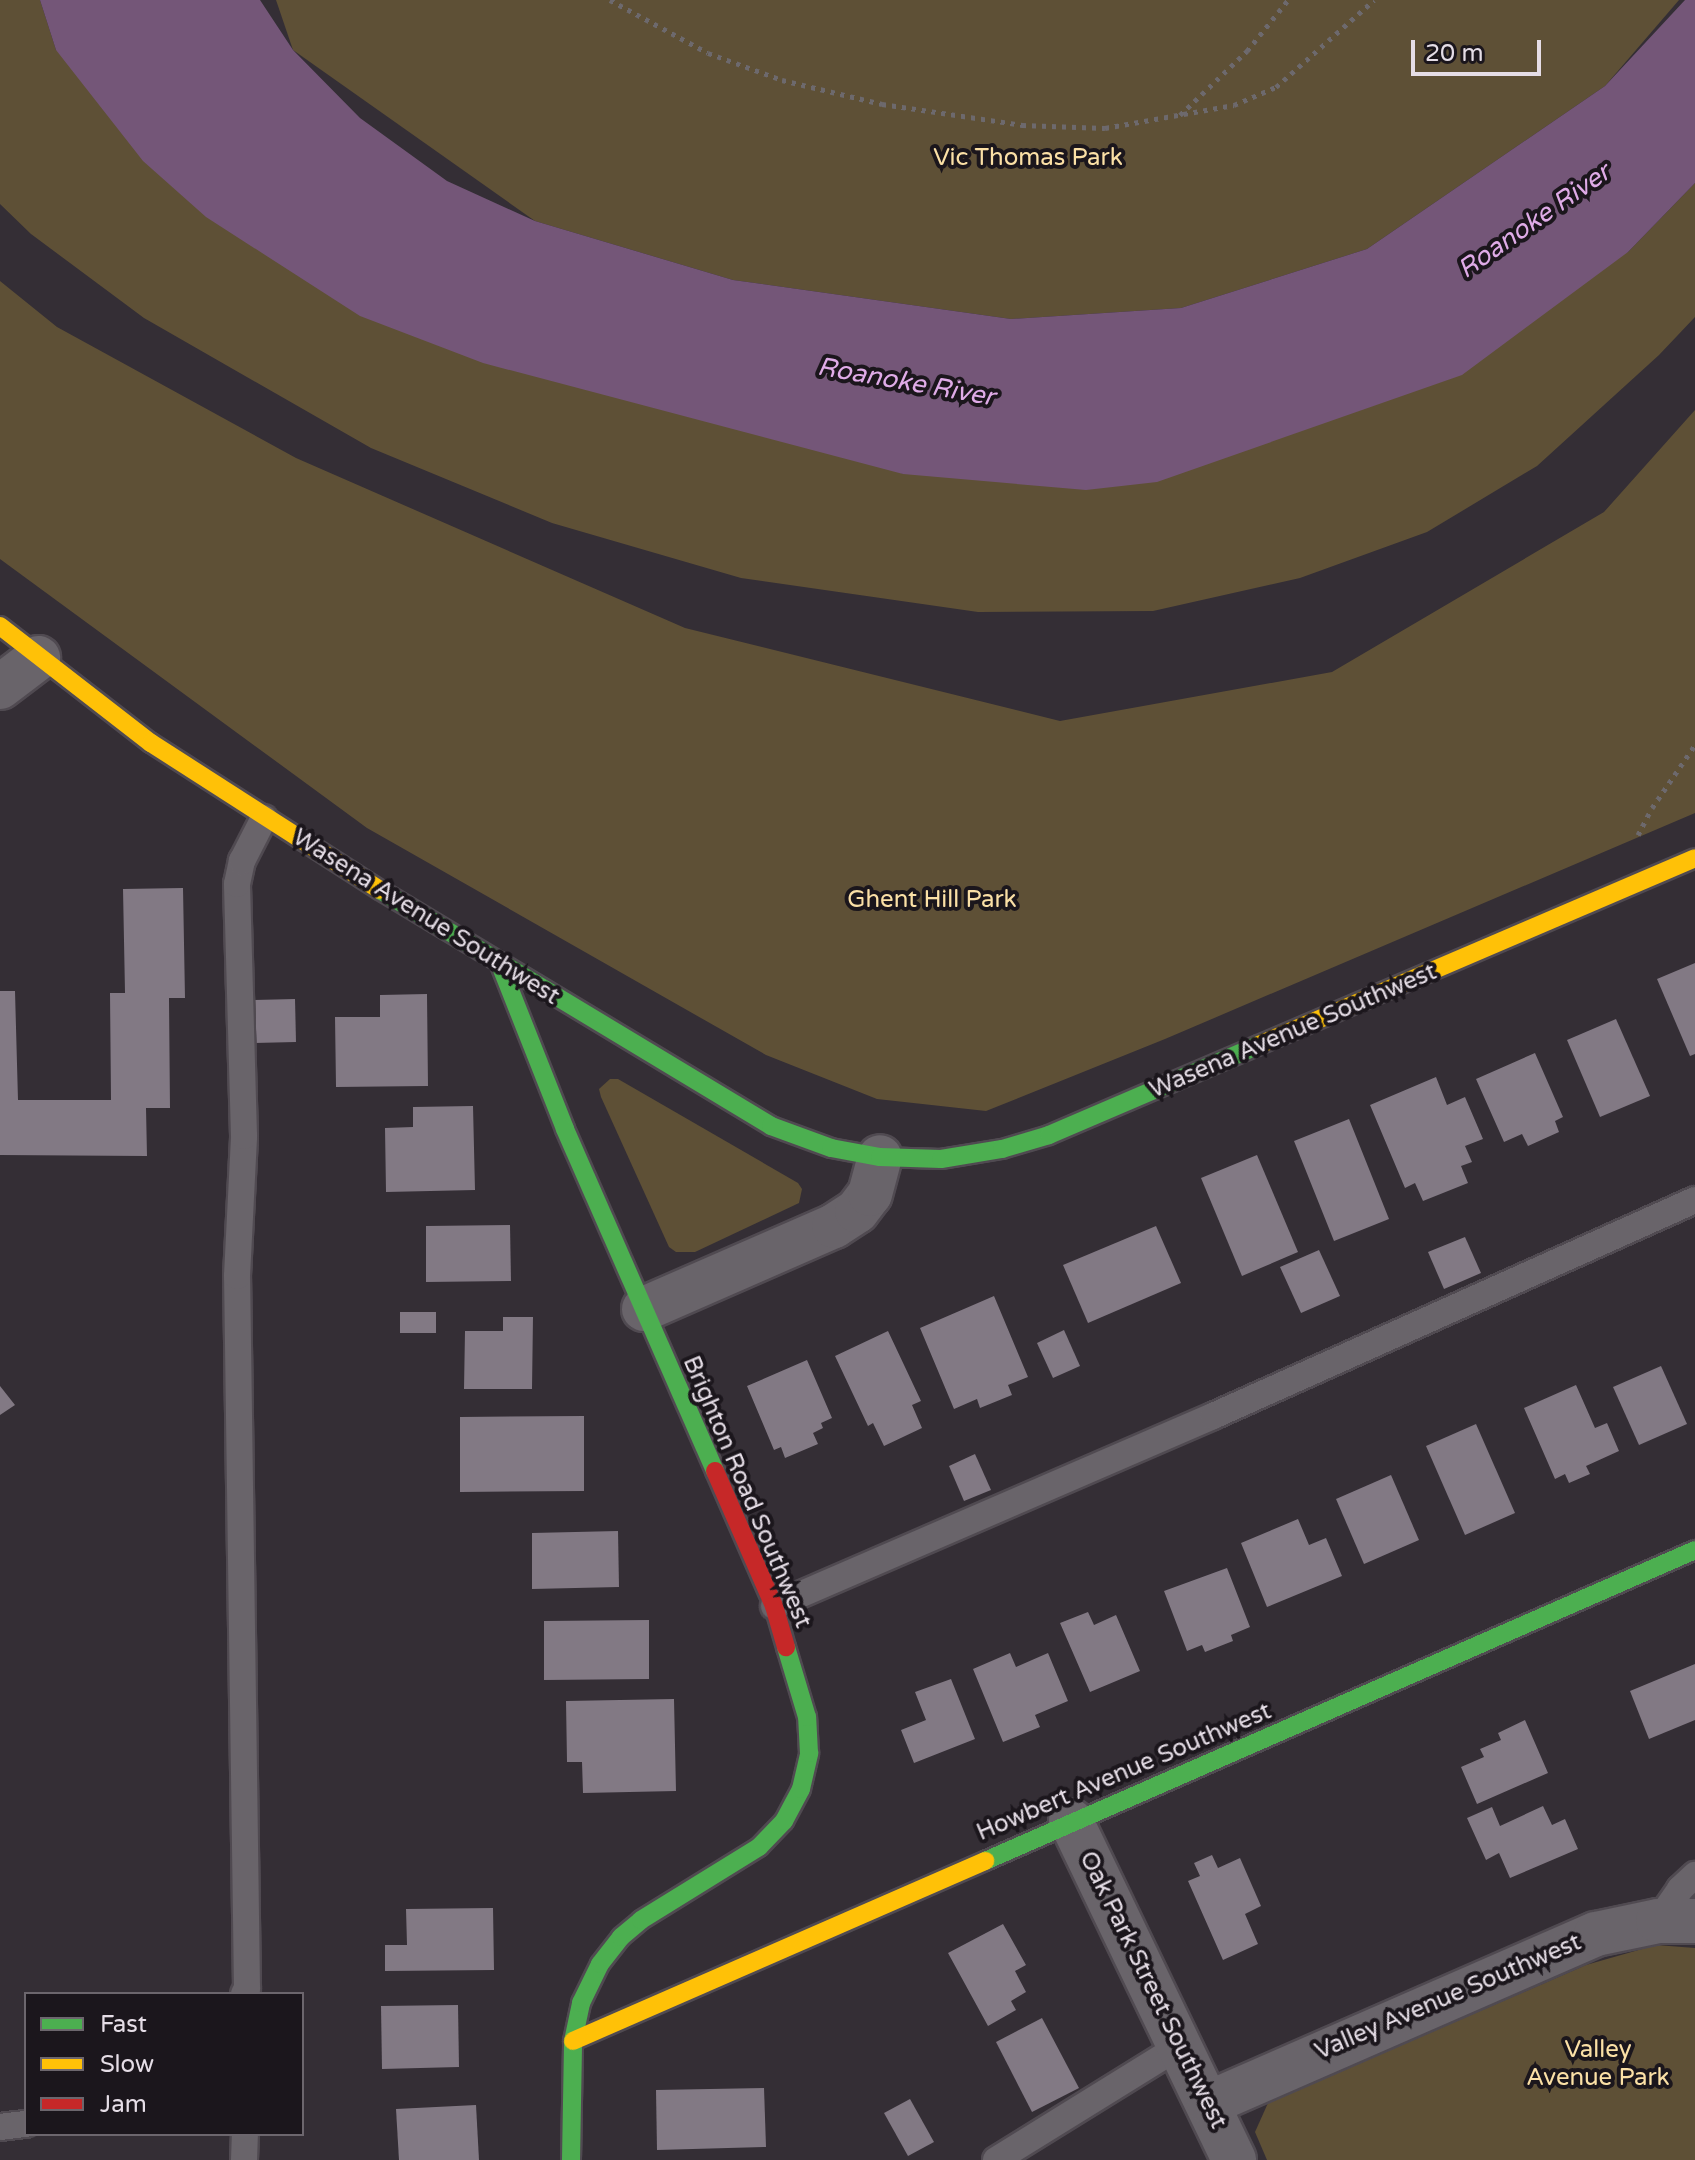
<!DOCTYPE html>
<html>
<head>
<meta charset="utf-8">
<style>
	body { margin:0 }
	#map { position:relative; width:1695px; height:2160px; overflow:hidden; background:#342e35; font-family:"Varela Round",sans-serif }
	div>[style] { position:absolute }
	.green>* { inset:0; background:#5e5036 }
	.water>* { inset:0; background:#745678 }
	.building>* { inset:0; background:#827984 }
	.path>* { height:5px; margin-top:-2.5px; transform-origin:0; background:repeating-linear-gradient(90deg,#6d696d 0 4px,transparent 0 10px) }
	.roads { filter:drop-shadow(2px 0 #504a51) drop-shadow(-2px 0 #504a51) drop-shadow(0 2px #504a51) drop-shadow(0 -2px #504a51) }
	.lane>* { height:26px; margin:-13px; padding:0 13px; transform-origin:13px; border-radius:13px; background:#69646a }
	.street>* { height:44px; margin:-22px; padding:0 22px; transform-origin:22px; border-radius:22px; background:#69646a }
	.fast>* { height:18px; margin:-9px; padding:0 9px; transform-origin:9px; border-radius:9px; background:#4caf50 }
	.slow>* { height:18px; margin:-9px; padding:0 9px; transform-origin:9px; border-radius:9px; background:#ffc107 }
	.jam>* { height:18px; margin:-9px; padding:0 9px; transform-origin:9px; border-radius:9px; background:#c62828 }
	span { translate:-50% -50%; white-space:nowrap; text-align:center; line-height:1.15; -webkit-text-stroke:8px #1b161c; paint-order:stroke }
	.park-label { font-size:24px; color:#fbe0a6 }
	.street-label { font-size:24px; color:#e5dde6 }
	.water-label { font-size:26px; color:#dfabe7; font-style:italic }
	.legend { position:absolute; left:24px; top:1992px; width:280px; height:144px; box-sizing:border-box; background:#1b161c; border:2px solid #6c666d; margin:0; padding:10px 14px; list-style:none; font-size:24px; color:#e5dde6 }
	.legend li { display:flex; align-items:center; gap:16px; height:40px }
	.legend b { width:40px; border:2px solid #6c666d }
	.scale { position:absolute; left:1411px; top:40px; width:130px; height:36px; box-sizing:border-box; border:4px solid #e5dde6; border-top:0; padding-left:10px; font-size:24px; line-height:28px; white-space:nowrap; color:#e5dde6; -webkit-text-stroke:6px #1b161c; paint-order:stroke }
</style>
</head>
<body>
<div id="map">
	<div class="green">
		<i style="clip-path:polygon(0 0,40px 0,56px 50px,903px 474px,1628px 252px,1695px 183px,1695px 317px,1659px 355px,1537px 466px,1427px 532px,1300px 578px,1153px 611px,978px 612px,741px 578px,552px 523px,371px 448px,144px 318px,31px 234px,0 204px)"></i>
		<i style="clip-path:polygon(276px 0,1679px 0,1605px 86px,1367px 249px,1181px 308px,1011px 319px,733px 280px,535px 221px,293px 50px)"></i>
		<i style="clip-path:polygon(0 281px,57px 327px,296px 458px,685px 628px,1060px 721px,1332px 672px,1604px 512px,1695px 410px,1695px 813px,1165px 1039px,986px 1111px,877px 1099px,766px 1055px,367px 828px,0 559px)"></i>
		<i style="clip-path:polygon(610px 1079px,618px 1079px,798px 1183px,802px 1189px,799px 1203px,695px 1252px,676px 1252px,669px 1247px,601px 1097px,599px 1089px)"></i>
		<i style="clip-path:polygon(1656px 1945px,1695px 1948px,1695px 2160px,1267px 2160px,1255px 2132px,1268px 2103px,1586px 1965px)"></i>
	</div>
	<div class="water">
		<i style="clip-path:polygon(40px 0,260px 0,293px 50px,360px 118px,447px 181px,535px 221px,733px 280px,1011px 319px,1181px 308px,1367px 249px,1605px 86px,1685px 0,1695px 0,1695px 183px,1628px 252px,1462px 375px,1157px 482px,1086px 490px,903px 474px,483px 363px,360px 316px,206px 217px,143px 161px,56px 50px)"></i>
	</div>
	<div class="building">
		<i style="clip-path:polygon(183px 888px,185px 998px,169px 998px,170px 1108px,146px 1108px,147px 1156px,0 1155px,0 991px,15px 991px,18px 1100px,111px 1100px,110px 993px,125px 993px,123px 889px)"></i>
		<i style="clip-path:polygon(1695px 963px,1695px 1054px,1690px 1056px,1657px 979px)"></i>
		<i style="clip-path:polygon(427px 994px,428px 1086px,336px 1087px,335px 1017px,380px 1017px,380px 995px)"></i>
		<i style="clip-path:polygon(295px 999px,296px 1042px,252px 1043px,252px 1000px)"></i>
		<i style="clip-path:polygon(1616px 1019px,1650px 1096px,1600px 1117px,1567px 1040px)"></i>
		<i style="clip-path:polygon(1535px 1053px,1563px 1117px,1555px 1121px,1559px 1132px,1528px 1146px,1522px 1134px,1504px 1142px,1476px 1079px)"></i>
		<i style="clip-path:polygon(1436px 1077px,1447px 1105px,1465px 1097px,1483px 1139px,1465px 1146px,1472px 1162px,1461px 1166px,1468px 1183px,1423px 1201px,1415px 1183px,1405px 1188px,1370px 1105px)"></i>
		<i style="clip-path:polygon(473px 1106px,475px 1190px,386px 1192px,385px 1128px,413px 1127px,413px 1107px)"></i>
		<i style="clip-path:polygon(1349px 1119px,1389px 1219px,1334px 1241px,1294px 1141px)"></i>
		<i style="clip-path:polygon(1257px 1155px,1298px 1252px,1242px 1276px,1201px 1178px)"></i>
		<i style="clip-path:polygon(510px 1225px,511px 1281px,426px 1282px,426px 1226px)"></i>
		<i style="clip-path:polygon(1156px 1226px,1181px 1283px,1088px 1323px,1063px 1265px)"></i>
		<i style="clip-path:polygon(1465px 1237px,1481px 1273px,1444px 1289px,1428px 1252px)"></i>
		<i style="clip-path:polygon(1319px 1250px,1340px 1296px,1301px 1313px,1280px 1267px)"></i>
		<i style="clip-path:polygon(994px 1296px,1028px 1377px,1008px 1385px,1012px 1395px,980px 1408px,977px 1399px,954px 1409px,920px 1328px)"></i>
		<i style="clip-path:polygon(400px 1312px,436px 1312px,436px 1333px,400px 1333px)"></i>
		<i style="clip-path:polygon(503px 1317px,533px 1317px,532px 1389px,464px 1389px,465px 1331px,503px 1331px)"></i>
		<i style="clip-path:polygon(1064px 1330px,1080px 1366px,1053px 1378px,1037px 1343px)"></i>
		<i style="clip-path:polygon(888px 1331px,921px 1401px,912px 1405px,922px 1428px,884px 1446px,873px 1423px,868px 1426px,835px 1356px)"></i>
		<i style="clip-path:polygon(807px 1360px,832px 1418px,821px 1423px,823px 1428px,813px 1433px,818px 1444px,785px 1458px,781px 1447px,774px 1450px,747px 1386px)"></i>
		<i style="clip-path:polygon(1661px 1366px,1687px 1424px,1639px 1445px,1613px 1387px)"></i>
		<i style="clip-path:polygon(1576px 1385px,1595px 1428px,1607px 1423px,1619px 1451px,1586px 1466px,1590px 1474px,1569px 1483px,1565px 1474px,1555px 1479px,1524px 1408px)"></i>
		<i style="clip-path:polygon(0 1386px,15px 1405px,0 1415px)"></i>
		<i style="clip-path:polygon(584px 1416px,584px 1491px,460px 1492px,460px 1417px)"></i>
		<i style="clip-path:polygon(1476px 1424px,1515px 1513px,1465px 1535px,1426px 1446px)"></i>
		<i style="clip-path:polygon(975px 1454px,991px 1490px,964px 1501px,949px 1466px)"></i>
		<i style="clip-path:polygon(1391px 1475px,1419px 1540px,1364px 1564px,1336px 1499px)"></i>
		<i style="clip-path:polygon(1298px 1519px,1309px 1545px,1326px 1538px,1342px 1576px,1267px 1607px,1241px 1543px)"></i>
		<i style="clip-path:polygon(618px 1531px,619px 1587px,532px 1589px,532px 1533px)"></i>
		<i style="clip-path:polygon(1227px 1568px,1250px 1627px,1231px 1635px,1233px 1641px,1205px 1652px,1202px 1645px,1187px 1651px,1164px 1591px)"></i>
		<i style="clip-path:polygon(1088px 1612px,1094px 1625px,1116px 1615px,1140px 1671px,1090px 1692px,1060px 1623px)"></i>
		<i style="clip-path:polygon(649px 1620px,649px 1679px,544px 1680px,544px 1621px)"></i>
		<i style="clip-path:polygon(1010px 1653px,1016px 1667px,1048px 1653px,1068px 1701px,1035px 1715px,1040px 1727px,1003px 1742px,973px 1669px)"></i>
		<i style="clip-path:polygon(1695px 1664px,1695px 1720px,1649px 1739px,1630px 1691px)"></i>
		<i style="clip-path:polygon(951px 1679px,975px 1739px,914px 1763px,901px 1730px,926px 1720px,915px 1692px)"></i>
		<i style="clip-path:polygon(674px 1699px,676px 1791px,583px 1793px,582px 1762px,567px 1762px,566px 1701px)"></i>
		<i style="clip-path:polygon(1525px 1720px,1548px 1773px,1477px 1804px,1461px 1767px,1484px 1757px,1480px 1749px,1501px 1740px,1498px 1733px)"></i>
		<i style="clip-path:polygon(1543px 1806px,1552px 1825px,1565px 1819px,1578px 1849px,1510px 1878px,1499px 1853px,1486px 1860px,1467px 1818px,1492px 1807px,1500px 1826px)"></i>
		<i style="clip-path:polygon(1212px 1855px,1218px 1868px,1240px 1858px,1261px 1906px,1245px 1914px,1258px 1944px,1223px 1960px,1188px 1881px,1200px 1876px,1194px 1863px)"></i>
		<i style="clip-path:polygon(493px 1908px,494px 1970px,385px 1971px,385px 1945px,407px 1945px,406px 1909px)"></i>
		<i style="clip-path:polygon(1003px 1924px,1026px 1965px,1015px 1971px,1026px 1992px,1011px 2001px,1016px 2010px,988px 2026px,948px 1953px)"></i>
		<i style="clip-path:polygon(458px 2005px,459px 2067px,382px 2069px,381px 2006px)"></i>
		<i style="clip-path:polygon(1042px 2018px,1079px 2088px,1032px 2112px,996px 2042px)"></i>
		<i style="clip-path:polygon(764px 2088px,766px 2147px,657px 2150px,656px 2090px)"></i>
		<i style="clip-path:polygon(910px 2099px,934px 2142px,908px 2156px,884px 2113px)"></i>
		<i style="clip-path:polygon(476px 2105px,479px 2160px,399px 2160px,396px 2109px)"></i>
	</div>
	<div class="path">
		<i style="left:610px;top:0;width:111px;rotate:28.4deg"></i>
		<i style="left:708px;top:53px;width:79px;rotate:20deg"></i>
		<i style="left:782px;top:80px;width:103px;rotate:13.5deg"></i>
		<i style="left:882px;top:104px;width:142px;rotate:8.5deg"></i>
		<i style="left:1022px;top:125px;width:83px;rotate:2.1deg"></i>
		<i style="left:1105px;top:128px;width:131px;rotate:-10.1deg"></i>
		<i style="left:1234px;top:105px;width:46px;rotate:-23.2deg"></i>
		<i style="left:1276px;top:87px;width:131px;rotate:-41.6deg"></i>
		<i style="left:1180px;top:115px;width:93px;rotate:-43.7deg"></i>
		<i style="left:1247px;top:51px;width:65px;rotate:-51.2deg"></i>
		<i style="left:1638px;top:835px;width:30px;rotate:-63deg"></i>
		<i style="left:1652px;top:808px;width:76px;rotate:-55.7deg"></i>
	</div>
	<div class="roads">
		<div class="lane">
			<i style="left:774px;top:1606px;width:478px;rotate:-23.4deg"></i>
			<i style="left:1213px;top:1416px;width:528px;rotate:-24.14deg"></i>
			<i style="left:1658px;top:1921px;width:39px;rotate:-55deg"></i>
			<i style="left:1680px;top:1889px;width:21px;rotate:-43deg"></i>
			<i style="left:244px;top:1994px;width:7px;rotate:-63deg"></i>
			<i style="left:247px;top:1988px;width:712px;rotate:-90.8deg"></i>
			<i style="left:237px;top:1276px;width:140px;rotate:-87.1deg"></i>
			<i style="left:244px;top:1136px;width:252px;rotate:-91.6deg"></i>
			<i style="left:237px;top:884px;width:24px;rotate:-78deg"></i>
			<i style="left:242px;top:861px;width:48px;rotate:-62.9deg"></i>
			<i style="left:0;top:2127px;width:26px;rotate:-7deg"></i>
			<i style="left:244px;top:2160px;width:26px;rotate:-88deg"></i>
			<i style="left:996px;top:2160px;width:216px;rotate:-31.8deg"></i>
		</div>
		<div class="street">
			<i style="left:0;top:687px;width:48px;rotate:-37.3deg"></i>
			<i style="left:644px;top:1309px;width:207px;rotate:-23.6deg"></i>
			<i style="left:834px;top:1226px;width:27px;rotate:-33deg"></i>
			<i style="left:857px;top:1211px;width:21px;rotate:-53deg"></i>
			<i style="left:870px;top:1194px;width:38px;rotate:-75deg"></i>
			<i style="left:1071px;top:1821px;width:376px;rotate:64.3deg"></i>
			<i style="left:1209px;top:2103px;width:422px;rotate:-23.6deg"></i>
			<i style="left:1596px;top:1934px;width:63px;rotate:-11.8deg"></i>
			<i style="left:1658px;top:1921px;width:37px"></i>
		</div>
		<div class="fast">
			<i style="left:380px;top:890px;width:457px;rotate:31.1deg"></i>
			<i style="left:771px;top:1126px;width:64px;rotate:20.1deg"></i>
			<i style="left:831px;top:1148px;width:50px;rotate:10.4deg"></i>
			<i style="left:880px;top:1157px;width:61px;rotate:1.9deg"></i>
			<i style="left:941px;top:1159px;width:62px;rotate:-9.3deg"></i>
			<i style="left:1002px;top:1149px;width:49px;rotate:-16.6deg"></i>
			<i style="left:1049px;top:1135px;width:228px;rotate:-23.2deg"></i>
			<i style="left:499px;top:962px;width:180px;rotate:68.4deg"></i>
			<i style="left:565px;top:1129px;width:373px;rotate:66.3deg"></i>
			<i style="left:985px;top:1861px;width:775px;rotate:-23.65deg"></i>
			<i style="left:571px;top:2160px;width:119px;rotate:-89deg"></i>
			<i style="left:573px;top:2041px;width:39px;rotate:-78deg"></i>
			<i style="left:581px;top:2003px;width:43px;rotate:-64deg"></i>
			<i style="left:600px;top:1964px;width:34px;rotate:-52deg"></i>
			<i style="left:621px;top:1937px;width:26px;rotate:-40deg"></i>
			<i style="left:641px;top:1920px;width:139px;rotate:-31.7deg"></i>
			<i style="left:759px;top:1847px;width:36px;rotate:-46deg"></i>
			<i style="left:784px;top:1821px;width:36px;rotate:-62deg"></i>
			<i style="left:801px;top:1789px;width:37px;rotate:-77deg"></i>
			<i style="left:809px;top:1753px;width:36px;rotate:-93deg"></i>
			<i style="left:807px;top:1717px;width:73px;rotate:-106.7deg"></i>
		</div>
		<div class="slow">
			<i style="left:0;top:626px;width:191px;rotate:37.8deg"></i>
			<i style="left:151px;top:743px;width:272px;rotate:32.7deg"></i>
			<i style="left:1259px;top:1045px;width:474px;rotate:-23.2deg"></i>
			<i style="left:573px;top:2041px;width:450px;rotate:-23.6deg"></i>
		</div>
		<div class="jam">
			<i style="left:715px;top:1471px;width:147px;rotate:66.4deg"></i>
			<i style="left:774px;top:1606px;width:43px;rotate:73.7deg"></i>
		</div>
	</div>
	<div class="park-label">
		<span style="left:1028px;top:158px">Vic Thomas Park</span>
		<span style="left:932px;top:900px">Ghent Hill Park</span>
		<span style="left:1598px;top:2064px">Valley<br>Avenue Park</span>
	</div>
	<div class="street-label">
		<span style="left:426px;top:917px;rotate:32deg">Wasena Avenue Southwest</span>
		<span style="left:1293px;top:1031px;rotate:-23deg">Wasena Avenue Southwest</span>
		<span style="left:747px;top:1492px;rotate:67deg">Brighton Road Southwest</span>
		<span style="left:1124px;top:1772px;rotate:-23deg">Howbert Avenue Southwest</span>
		<span style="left:1153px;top:1990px;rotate:64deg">Oak Park Street Southwest</span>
		<span style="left:1448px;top:1997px;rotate:-23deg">Valley Avenue Southwest</span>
	</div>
	<div class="water-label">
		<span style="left:1534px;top:221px;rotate:-35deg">Roanoke River</span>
		<span style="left:906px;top:382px;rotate:10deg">Roanoke River</span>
	</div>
	<ul class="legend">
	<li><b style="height:10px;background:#4caf50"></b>Fast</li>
	<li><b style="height:10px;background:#ffc107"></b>Slow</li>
	<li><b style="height:10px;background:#c62828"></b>Jam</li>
	</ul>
	<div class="scale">20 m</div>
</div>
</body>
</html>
